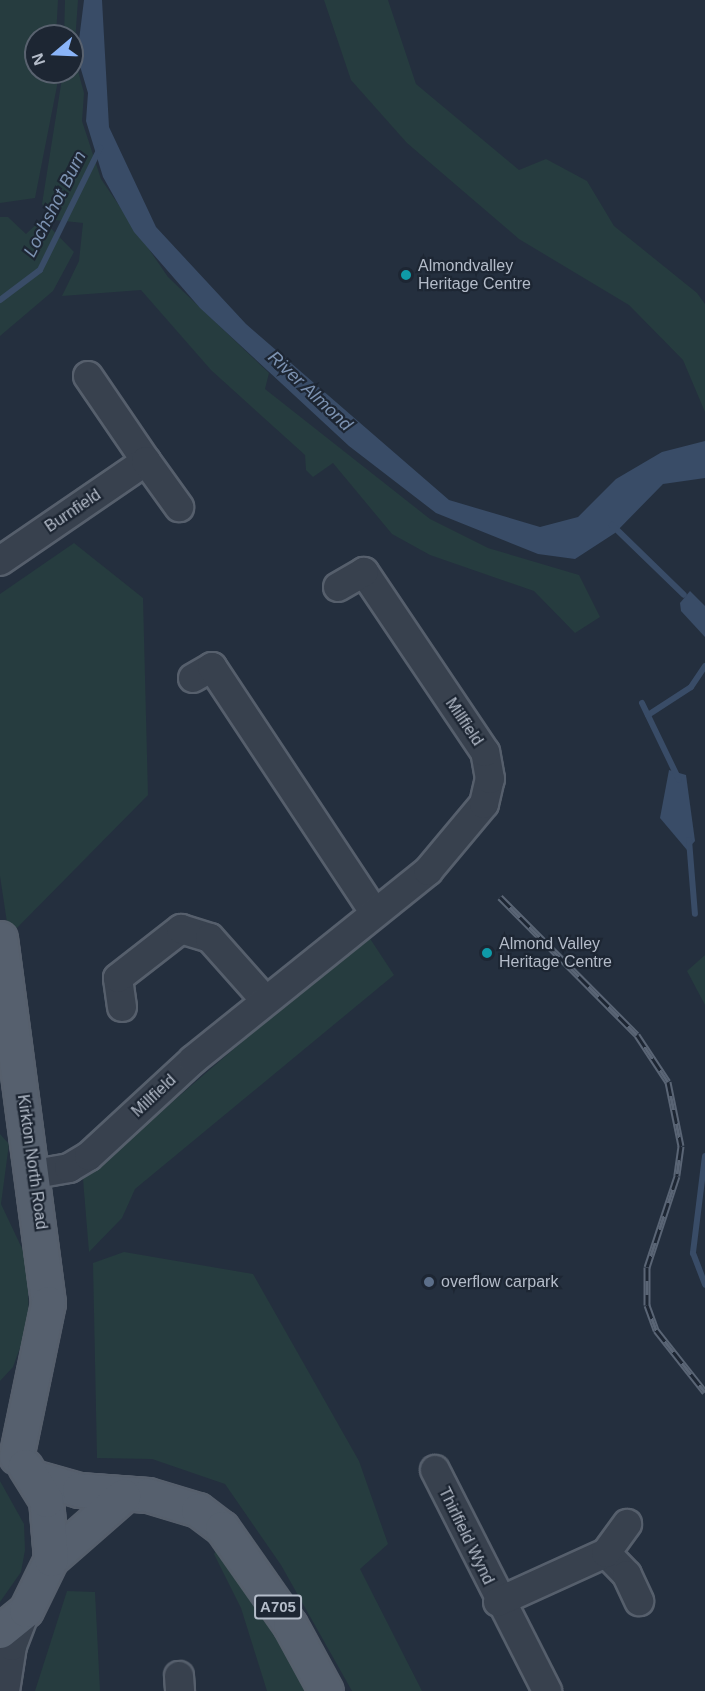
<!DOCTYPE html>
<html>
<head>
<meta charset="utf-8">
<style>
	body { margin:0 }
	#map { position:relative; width:705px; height:1691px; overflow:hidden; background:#242f3e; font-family:Helvetica,sans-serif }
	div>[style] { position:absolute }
	.green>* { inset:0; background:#263c3f }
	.water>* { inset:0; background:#394c67 }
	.stream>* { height:6px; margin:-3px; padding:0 3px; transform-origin:3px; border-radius:3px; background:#394c67 }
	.roads { filter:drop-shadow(2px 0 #565f6c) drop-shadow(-2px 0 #565f6c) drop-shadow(0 2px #565f6c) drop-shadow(0 -2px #565f6c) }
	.minor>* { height:28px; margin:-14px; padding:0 14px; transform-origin:14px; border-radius:14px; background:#38414e }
	.major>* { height:33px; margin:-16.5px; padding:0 16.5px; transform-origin:16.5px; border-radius:16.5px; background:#56606e }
	.rail>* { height:7px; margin-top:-3.5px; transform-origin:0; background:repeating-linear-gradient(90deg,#1d2633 0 14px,#5a6575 0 28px); box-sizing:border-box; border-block:2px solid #5a6575 }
	.dots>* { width:16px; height:16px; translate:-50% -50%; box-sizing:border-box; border:3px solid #1d2633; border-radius:50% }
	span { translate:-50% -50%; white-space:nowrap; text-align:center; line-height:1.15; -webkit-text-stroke:4.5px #1d2633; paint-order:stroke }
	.shield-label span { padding:2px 4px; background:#1d2633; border:2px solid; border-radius:4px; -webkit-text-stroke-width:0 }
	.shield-label { font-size:15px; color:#b4bcc9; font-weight:700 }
	.poi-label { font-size:16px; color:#b4bcc9 }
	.left { translate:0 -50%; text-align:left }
	.street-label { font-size:16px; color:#b4bcc9 }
	.water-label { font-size:18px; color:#7c92b1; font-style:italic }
	.north { position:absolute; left:24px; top:24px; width:60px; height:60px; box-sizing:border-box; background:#1d2633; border:2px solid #59626f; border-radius:50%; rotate:251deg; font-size:16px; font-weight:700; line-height:24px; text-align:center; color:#b4bcc9 }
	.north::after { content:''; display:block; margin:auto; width:21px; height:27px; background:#8ab4f8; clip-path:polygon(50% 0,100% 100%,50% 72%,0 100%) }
</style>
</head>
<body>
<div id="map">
	<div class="green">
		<i style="clip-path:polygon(0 0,58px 0,56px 36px,36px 36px,36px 72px,57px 72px,57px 86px,35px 198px,0 203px)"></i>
		<i style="clip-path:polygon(65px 0,78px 0,74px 56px,84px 93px,82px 121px,101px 179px,168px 277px,269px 373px,265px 389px,430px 519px,488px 548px,579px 575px,600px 617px,575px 633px,534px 591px,430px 555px,392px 534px,333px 463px,313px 477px,306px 470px,305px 455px,211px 370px,141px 290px,62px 296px,79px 261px,83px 223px,55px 220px,42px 204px,63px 72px,72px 72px,72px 36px,64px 36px)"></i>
		<i style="clip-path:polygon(324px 0,388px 0,416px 84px,519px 170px,546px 159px,587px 181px,614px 226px,697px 293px,705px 304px,705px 412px,683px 360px,629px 305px,519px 239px,407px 143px,351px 80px)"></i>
		<i style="clip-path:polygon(0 217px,8px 217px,26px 234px,42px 219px,74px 252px,53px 291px,0 336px)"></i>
		<i style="clip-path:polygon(74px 543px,143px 598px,148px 795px,9px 936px,0 876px,0 594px)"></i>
		<i style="clip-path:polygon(367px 934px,394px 975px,135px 1189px,122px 1218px,89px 1252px,83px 1179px)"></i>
		<i style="clip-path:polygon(705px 955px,705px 1005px,687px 971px)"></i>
		<i style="clip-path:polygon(0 1134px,9px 1144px,1px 1204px,27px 1259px,29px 1323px,13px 1367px,0 1381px)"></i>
		<i style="clip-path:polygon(124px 1252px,253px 1274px,359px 1461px,388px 1544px,360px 1569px,422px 1691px,352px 1691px,281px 1565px,225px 1484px,152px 1459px,97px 1458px,93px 1263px)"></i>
		<i style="clip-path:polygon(0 1481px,24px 1524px,25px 1550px,21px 1572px,0 1602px)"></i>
		<i style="clip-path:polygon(218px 1548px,255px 1596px,307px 1691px,267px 1691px,241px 1608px,214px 1554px)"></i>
		<i style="clip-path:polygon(67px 1591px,95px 1592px,100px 1691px,35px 1691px)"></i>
	</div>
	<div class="water">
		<i style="clip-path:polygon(84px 0,102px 0,109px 127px,156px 227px,246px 324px,449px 500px,540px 527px,578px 517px,616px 479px,662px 452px,705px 441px,705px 478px,663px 484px,615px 533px,575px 559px,538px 554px,436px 513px,349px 446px,200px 308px,134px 232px,103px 177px,86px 121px,88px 93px,77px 56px)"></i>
		<i style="clip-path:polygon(690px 591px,705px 606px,705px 637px,681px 611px,680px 603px)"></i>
		<i style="clip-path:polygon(669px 770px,686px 775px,695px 841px,687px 850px,660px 818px)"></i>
	</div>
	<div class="stream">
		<i style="left:0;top:300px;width:50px;rotate:-36.9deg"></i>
		<i style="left:40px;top:270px;width:136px;rotate:-63.8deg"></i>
		<i style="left:612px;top:525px;width:100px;rotate:44.2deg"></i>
		<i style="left:642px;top:703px;width:85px;rotate:64.3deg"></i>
		<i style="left:648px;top:715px;width:51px;rotate:-33.1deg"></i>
		<i style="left:691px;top:687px;width:25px;rotate:-56deg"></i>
		<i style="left:689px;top:840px;width:74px;rotate:85.4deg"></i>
		<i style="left:705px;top:1156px;width:98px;rotate:97.1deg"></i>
		<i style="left:693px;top:1253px;width:34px;rotate:69deg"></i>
	</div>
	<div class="roads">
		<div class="minor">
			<i style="left:88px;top:376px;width:103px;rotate:55.7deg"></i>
			<i style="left:0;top:561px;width:177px;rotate:-34.4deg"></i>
			<i style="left:146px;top:461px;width:57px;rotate:54.3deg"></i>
			<i style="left:193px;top:678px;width:22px;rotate:-30deg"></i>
			<i style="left:212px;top:667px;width:294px;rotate:56.5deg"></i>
			<i style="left:122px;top:1007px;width:29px;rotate:-98deg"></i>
			<i style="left:118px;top:978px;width:80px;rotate:-37.9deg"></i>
			<i style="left:181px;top:929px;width:30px;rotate:17deg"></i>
			<i style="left:210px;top:938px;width:83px;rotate:48.4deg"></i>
			<i style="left:35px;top:1174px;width:35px;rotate:-10deg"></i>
			<i style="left:69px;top:1168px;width:23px;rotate:-31deg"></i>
			<i style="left:89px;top:1156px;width:142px;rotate:-42.7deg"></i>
			<i style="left:193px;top:1060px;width:302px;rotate:-38.8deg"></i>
			<i style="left:428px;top:871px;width:87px;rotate:-50.1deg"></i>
			<i style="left:484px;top:804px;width:26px;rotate:-77deg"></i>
			<i style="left:490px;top:779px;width:27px;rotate:-100deg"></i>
			<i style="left:485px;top:752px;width:217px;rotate:-123.9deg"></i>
			<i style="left:364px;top:572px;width:30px;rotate:150deg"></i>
			<i style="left:435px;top:1470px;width:248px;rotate:63.1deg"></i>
			<i style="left:606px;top:1553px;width:30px;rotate:46deg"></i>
			<i style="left:627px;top:1575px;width:29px;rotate:65deg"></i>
			<i style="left:498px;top:1602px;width:119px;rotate:-24.4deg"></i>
			<i style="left:606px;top:1553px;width:36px;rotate:-54deg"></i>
			<i style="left:179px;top:1676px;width:15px;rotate:86deg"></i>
			<i style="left:5px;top:1691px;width:46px;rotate:-81.2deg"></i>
			<i style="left:12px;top:1646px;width:39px;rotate:-69deg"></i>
		</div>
		<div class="major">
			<i style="left:0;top:938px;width:368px;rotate:82.5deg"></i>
			<i style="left:48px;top:1303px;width:157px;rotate:101.7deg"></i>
			<i style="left:37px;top:1478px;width:44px;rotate:15.9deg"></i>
			<i style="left:79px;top:1490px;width:69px;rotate:4.1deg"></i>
			<i style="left:148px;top:1495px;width:52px;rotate:16.7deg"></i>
			<i style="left:198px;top:1510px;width:30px;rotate:37deg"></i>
			<i style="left:222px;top:1528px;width:118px;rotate:55deg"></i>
			<i style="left:290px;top:1625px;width:75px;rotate:61.4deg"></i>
			<i style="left:51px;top:1559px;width:96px;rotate:-41.2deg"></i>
			<i style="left:0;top:1631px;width:33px;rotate:-39deg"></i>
			<i style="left:26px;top:1610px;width:57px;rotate:-63.9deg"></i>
			<i style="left:51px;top:1559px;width:59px;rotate:-94.8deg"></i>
			<i style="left:46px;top:1500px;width:40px;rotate:-122deg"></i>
		</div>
	</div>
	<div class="rail">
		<i style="left:500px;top:897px;width:194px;rotate:45.2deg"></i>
		<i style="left:637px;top:1035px;width:56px;rotate:56.6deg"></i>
		<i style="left:668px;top:1082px;width:65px;rotate:78.5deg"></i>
		<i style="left:681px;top:1146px;width:30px;rotate:98deg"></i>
		<i style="left:677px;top:1176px;width:96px;rotate:108.2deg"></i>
		<i style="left:647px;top:1267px;width:38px;rotate:90deg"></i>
		<i style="left:647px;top:1305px;width:27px;rotate:70deg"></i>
		<i style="left:656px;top:1330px;width:79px;rotate:51.7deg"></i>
	</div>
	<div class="dots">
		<i style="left:406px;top:275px;background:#0f9aa8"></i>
		<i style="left:487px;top:953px;background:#0f9aa8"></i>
		<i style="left:429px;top:1282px;background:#5c6f8a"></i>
	</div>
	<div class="shield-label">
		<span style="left:278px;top:1607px">A705</span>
	</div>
	<div class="poi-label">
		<span class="left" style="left:418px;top:275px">Almondvalley<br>Heritage Centre</span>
		<span class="left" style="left:499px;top:953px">Almond Valley<br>Heritage Centre</span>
		<span class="left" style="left:441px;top:1282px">overflow carpark</span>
	</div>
	<div class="street-label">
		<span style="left:73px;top:511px;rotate:-34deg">Burnfield</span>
		<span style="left:464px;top:722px;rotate:56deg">Millfield</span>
		<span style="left:154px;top:1096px;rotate:-43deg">Millfield</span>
		<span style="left:32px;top:1162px;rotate:82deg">Kirkton North Road</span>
		<span style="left:466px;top:1536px;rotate:64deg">Thirlfield Wynd</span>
	</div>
	<div class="water-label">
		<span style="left:55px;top:204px;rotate:-63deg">Lochshot Burn</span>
		<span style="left:310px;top:391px;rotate:43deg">River Almond</span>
	</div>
	<div class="north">N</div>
</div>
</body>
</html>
